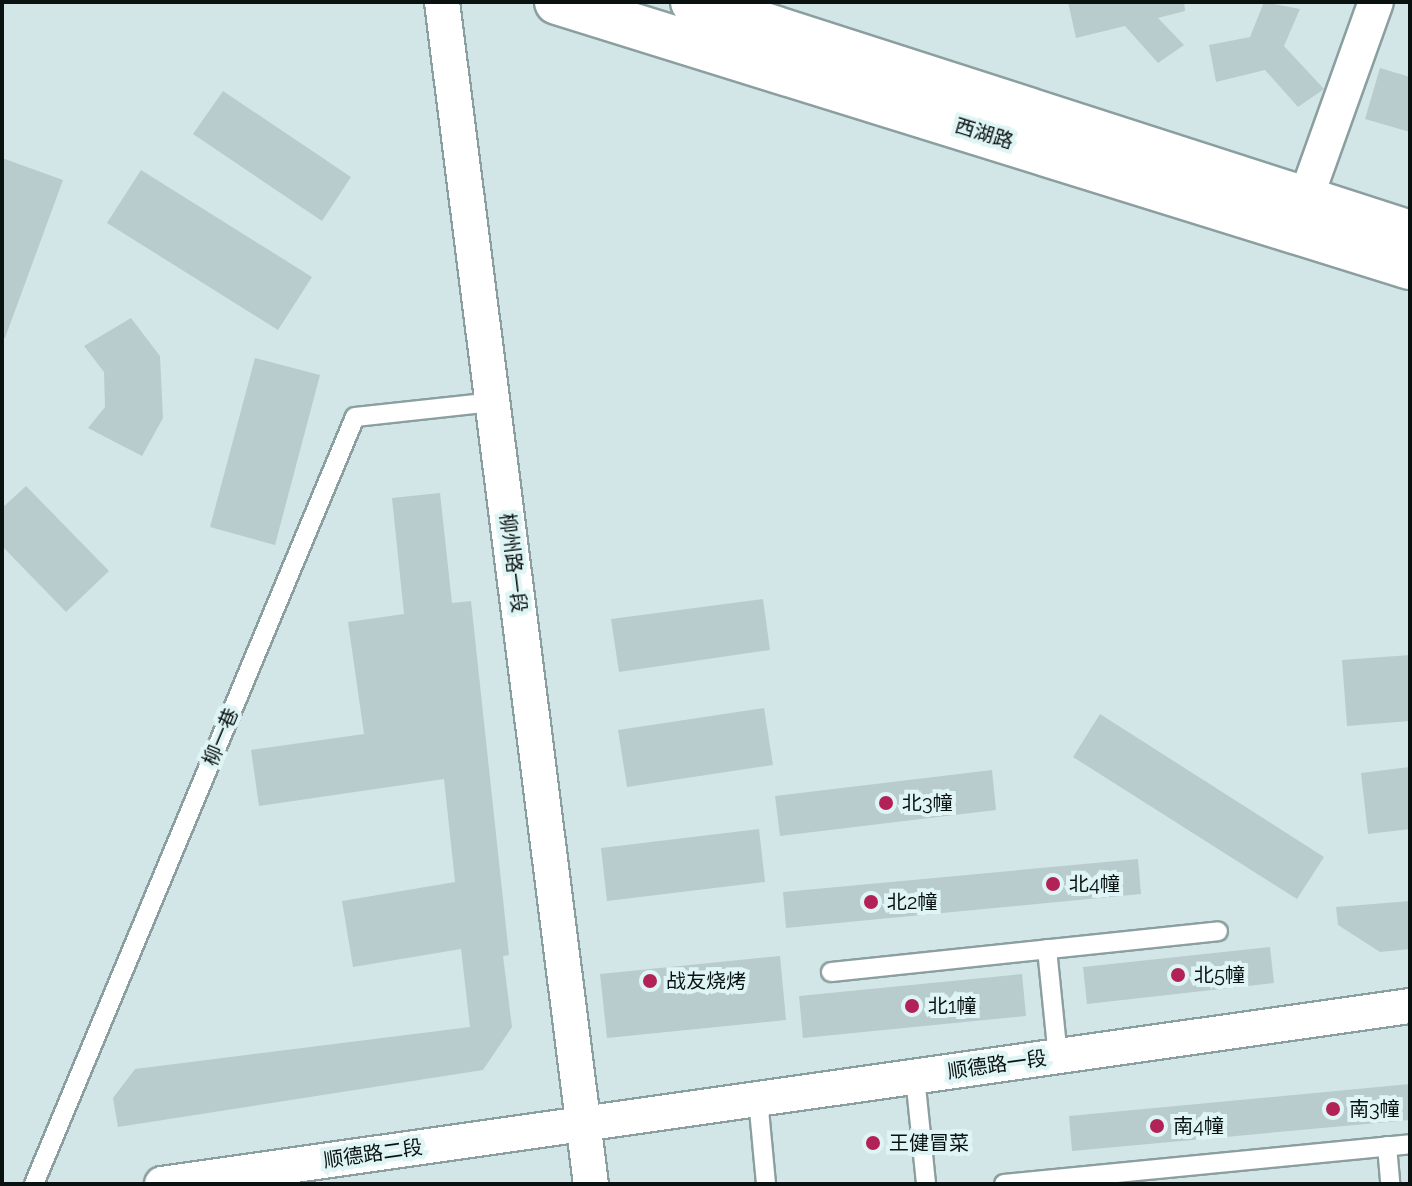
<!DOCTYPE html>
<html>
<head>
<meta charset="utf-8">
<style>
	body { margin:0 }
	#map { position:relative; width:1412px; height:1186px; overflow:hidden; background:#d2e6e7; font-family:Raleway,"Noto Sans SC",sans-serif }
	div>[style] { position:absolute }
	.building>* { inset:0; background:#b8cccd }
	.roads { filter:drop-shadow(2px 0 #8c9fa0) drop-shadow(-2px 0 #8c9fa0) drop-shadow(0 2px #8c9fa0) drop-shadow(0 -2px #8c9fa0) }
	.service>* { height:18px; margin:-9px; padding:0 9px; transform-origin:9px; border-radius:9px; background:#fff }
	.minor>* { height:34px; margin:-17px; padding:0 17px; transform-origin:17px; border-radius:17px; background:#fff }
	.secondary>* { height:44px; margin:-22px; padding:0 22px; transform-origin:22px; border-radius:22px; background:#fff }
	.dots>* { width:22px; height:22px; translate:-50% -50%; box-sizing:border-box; border:4px solid #dff4f4; border-radius:50% }
	span { translate:-50% -50%; white-space:nowrap; text-align:center; line-height:1.15; -webkit-text-stroke:8px #dff4f4; paint-order:stroke }
	.street-label { font-size:20px; color:#0a1111 }
	.poi-label { font-size:20px; color:#0a1111 }
	.left { translate:0 -50%; text-align:left }
	.frame { position:absolute; inset:0; border:4px solid #0a1111; pointer-events:none }
</style>
</head>
<body>
<div id="map">
	<div class="building">
		<i style="clip-path:polygon(1068px 2px,1184px 2px,1185px 11px,1158px 18px,1184px 45px,1158px 63px,1125px 26px,1076px 38px)"></i>
		<i style="clip-path:polygon(1264px 2px,1300px 9px,1284px 46px,1324px 89px,1298px 107px,1265px 70px,1216px 82px,1209px 45px,1250px 37px)"></i>
		<i style="clip-path:polygon(1380px 68px,1410px 77px,1410px 132px,1365px 119px)"></i>
		<i style="clip-path:polygon(223px 91px,351px 177px,322px 221px,193px 134px)"></i>
		<i style="clip-path:polygon(2px 158px,63px 180px,5px 338px,2px 338px)"></i>
		<i style="clip-path:polygon(141px 170px,312px 277px,278px 330px,107px 223px)"></i>
		<i style="clip-path:polygon(131px 318px,160px 356px,163px 418px,142px 456px,88px 428px,105px 407px,104px 372px,84px 346px)"></i>
		<i style="clip-path:polygon(255px 358px,320px 375px,275px 545px,210px 527px)"></i>
		<i style="clip-path:polygon(26px 486px,109px 571px,66px 612px,2px 546px,2px 508px)"></i>
		<i style="clip-path:polygon(440px 493px,452px 603px,471px 601px,509px 955px,503px 956px,512px 1027px,483px 1070px,118px 1127px,113px 1098px,135px 1069px,470px 1027px,461px 949px,353px 967px,342px 901px,455px 882px,444px 779px,259px 806px,251px 750px,364px 734px,348px 622px,404px 614px,392px 498px)"></i>
		<i style="clip-path:polygon(763px 599px,770px 650px,619px 672px,611px 619px)"></i>
		<i style="clip-path:polygon(1410px 655px,1410px 721px,1347px 726px,1342px 660px)"></i>
		<i style="clip-path:polygon(764px 708px,773px 765px,627px 787px,618px 730px)"></i>
		<i style="clip-path:polygon(1100px 714px,1324px 857px,1297px 899px,1073px 757px)"></i>
		<i style="clip-path:polygon(1410px 767px,1410px 829px,1368px 834px,1361px 773px)"></i>
		<i style="clip-path:polygon(992px 770px,996px 810px,780px 836px,775px 796px)"></i>
		<i style="clip-path:polygon(759px 829px,765px 882px,607px 901px,601px 848px)"></i>
		<i style="clip-path:polygon(1138px 859px,1141px 894px,786px 928px,783px 892px)"></i>
		<i style="clip-path:polygon(1410px 901px,1410px 949px,1380px 952px,1338px 925px,1336px 907px)"></i>
		<i style="clip-path:polygon(1270px 947px,1274px 983px,1087px 1004px,1083px 967px)"></i>
		<i style="clip-path:polygon(780px 956px,786px 1020px,607px 1038px,600px 974px)"></i>
		<i style="clip-path:polygon(1022px 974px,1026px 1016px,803px 1038px,799px 996px)"></i>
		<i style="clip-path:polygon(1410px 1084px,1410px 1120px,1072px 1151px,1069px 1116px)"></i>
	</div>
	<div class="roads">
		<div class="service">
			<i style="left:1047px;top:949px;width:109px;rotate:84.2deg"></i>
			<i style="left:831px;top:972px;width:389px;rotate:-6deg"></i>
			<i style="left:915px;top:1077px;width:108px;rotate:84.1deg"></i>
			<i style="left:758px;top:1099px;width:85px;rotate:84.6deg"></i>
			<i style="left:1387px;top:1146px;width:38px;rotate:85deg"></i>
			<i style="left:34px;top:1184px;width:831px;rotate:-67.29deg"></i>
			<i style="left:355px;top:417px;width:138px;rotate:-6.2deg"></i>
			<i style="left:1004px;top:1184px;width:408px;rotate:-5.6deg"></i>
		</div>
		<div class="minor">
			<i style="left:442px;top:2px;width:1191px;rotate:82.82deg"></i>
			<i style="left:1305px;top:200px;width:210px;rotate:-70.3deg"></i>
			<i style="left:162px;top:1184px;width:1261px;rotate:-8.12deg"></i>
		</div>
		<div class="secondary">
			<i style="left:557px;top:2px;width:893px;rotate:17.26deg"></i>
			<i style="left:693px;top:2px;width:753px;rotate:17.86deg"></i>
		</div>
	</div>
	<div class="dots">
		<i style="left:886px;top:803px;background:#b22256"></i>
		<i style="left:1053px;top:884px;background:#b22256"></i>
		<i style="left:871px;top:902px;background:#b22256"></i>
		<i style="left:1178px;top:975px;background:#b22256"></i>
		<i style="left:650px;top:981px;background:#b22256"></i>
		<i style="left:912px;top:1006px;background:#b22256"></i>
		<i style="left:1333px;top:1109px;background:#b22256"></i>
		<i style="left:1157px;top:1126px;background:#b22256"></i>
		<i style="left:873px;top:1143px;background:#b22256"></i>
	</div>
	<div class="street-label">
		<span style="left:984px;top:134px;rotate:17deg">西湖路</span>
		<span style="left:513px;top:563px;rotate:83deg">柳州路一段</span>
		<span style="left:221px;top:737px;rotate:-67deg">柳一巷</span>
		<span style="left:997px;top:1065px;rotate:-8deg">顺德路一段</span>
		<span style="left:373px;top:1154px;rotate:-8deg">顺德路二段</span>
	</div>
	<div class="poi-label">
		<span class="left" style="left:902px;top:803px">北3幢</span>
		<span class="left" style="left:1069px;top:884px">北4幢</span>
		<span class="left" style="left:887px;top:902px">北2幢</span>
		<span class="left" style="left:1194px;top:975px">北5幢</span>
		<span class="left" style="left:666px;top:981px">战友烧烤</span>
		<span class="left" style="left:928px;top:1006px">北1幢</span>
		<span class="left" style="left:1349px;top:1109px">南3幢</span>
		<span class="left" style="left:1173px;top:1126px">南4幢</span>
		<span class="left" style="left:889px;top:1143px">王健冒菜</span>
	</div>
	<div class="frame"></div>
</div>
</body>
</html>
